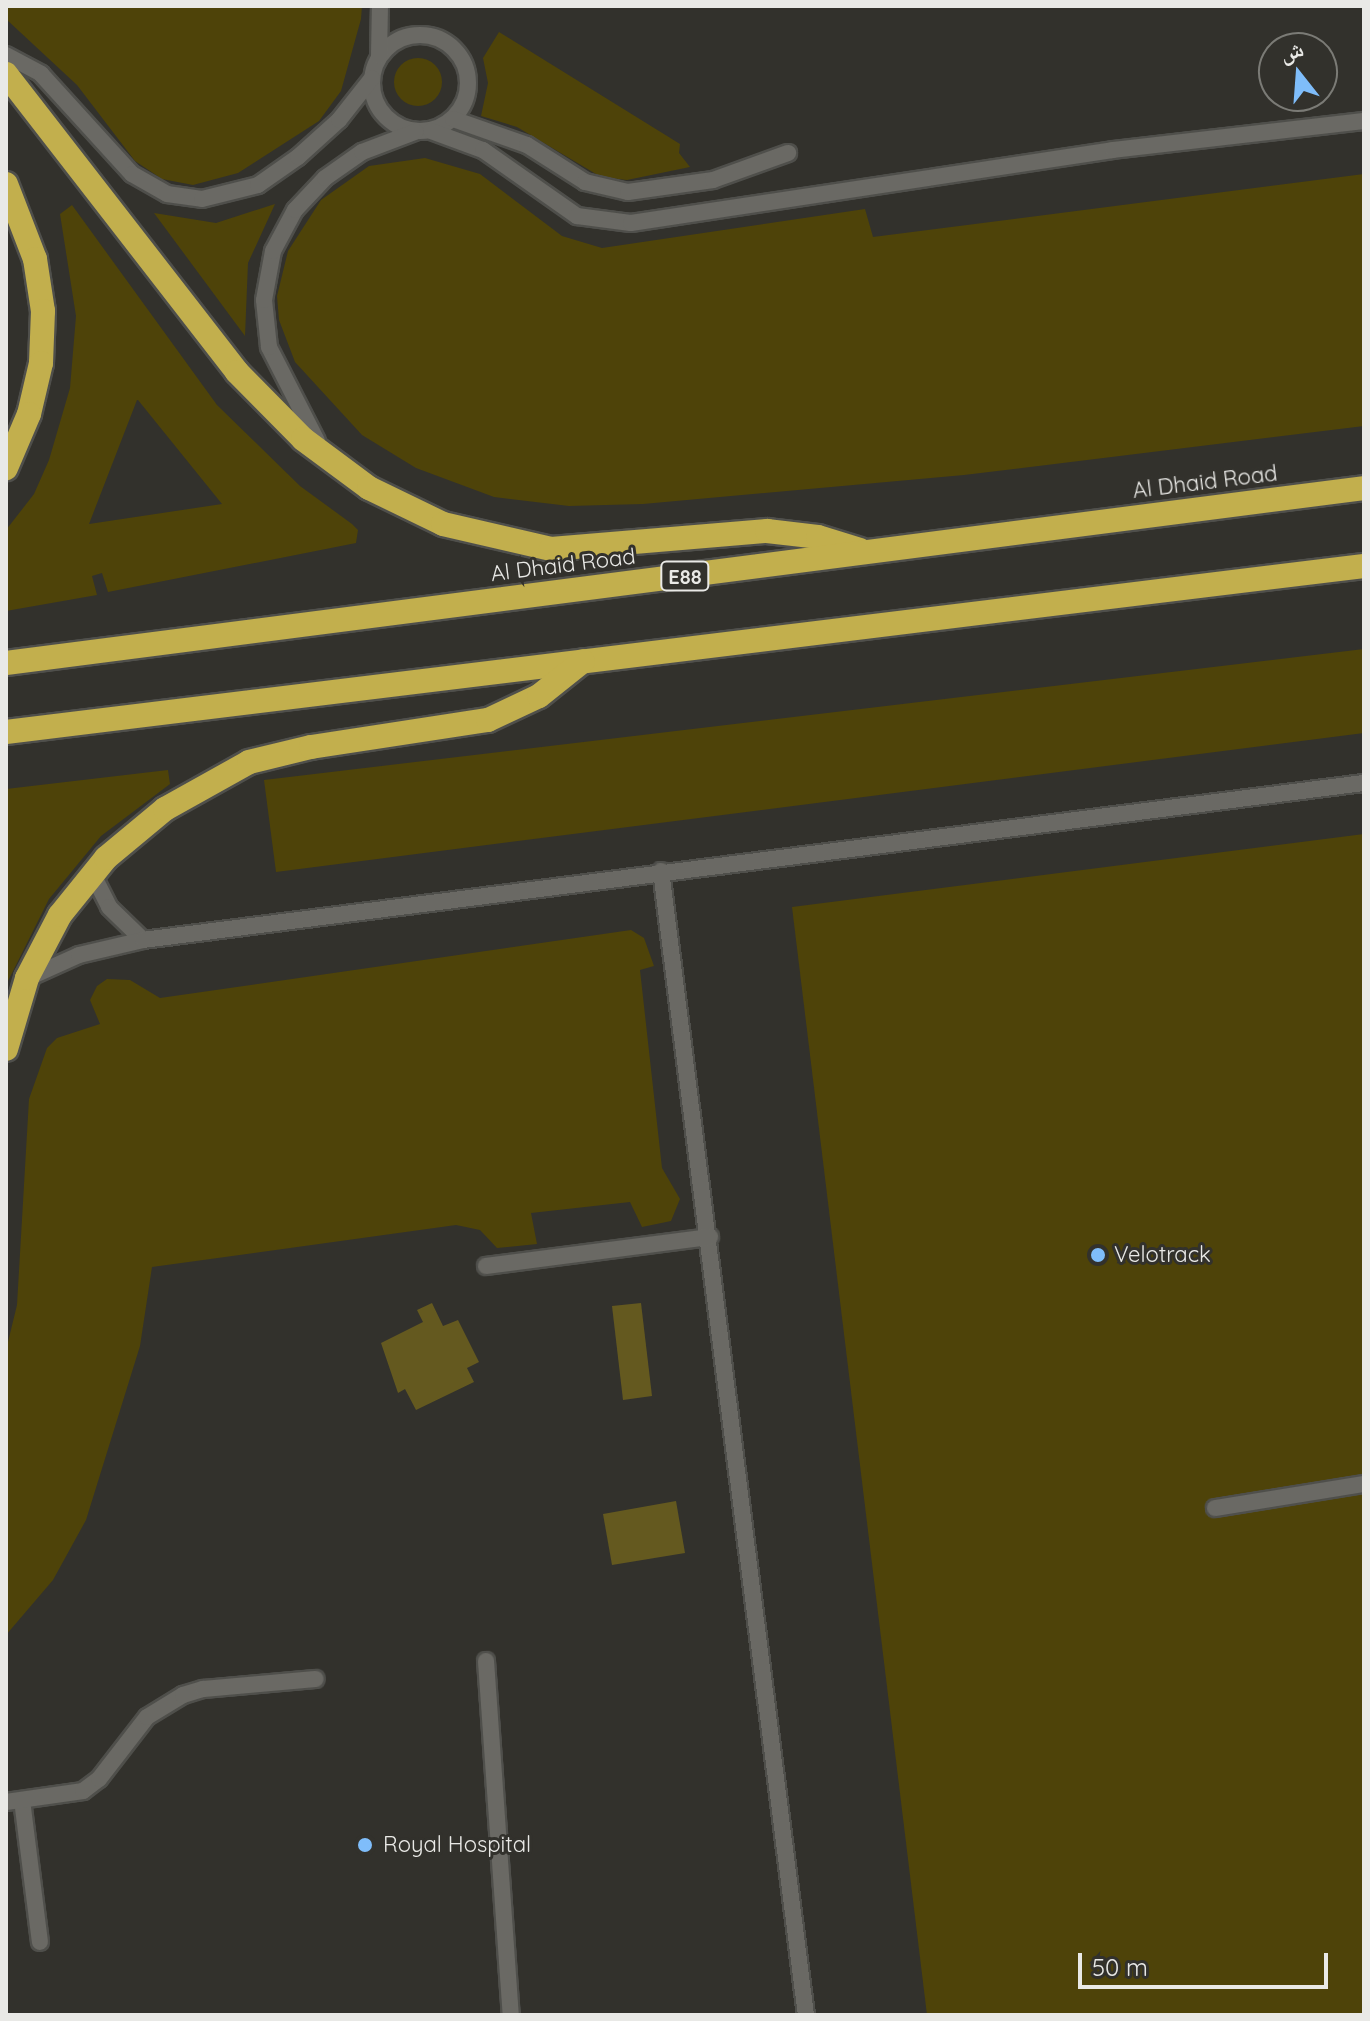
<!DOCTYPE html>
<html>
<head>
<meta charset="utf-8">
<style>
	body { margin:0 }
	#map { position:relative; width:1370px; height:2021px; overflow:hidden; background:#32312c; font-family:Quicksand,"Noto Naskh Arabic",sans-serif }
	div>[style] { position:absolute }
	.green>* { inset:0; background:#4e4309 }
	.round { border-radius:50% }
	.building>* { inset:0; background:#64591f }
	.roads { filter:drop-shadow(2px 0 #4f4f4b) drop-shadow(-2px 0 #4f4f4b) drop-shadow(0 2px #4f4f4b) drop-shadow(0 -2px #4f4f4b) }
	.lane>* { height:16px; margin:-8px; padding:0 8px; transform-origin:8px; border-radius:8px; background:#6a6964 }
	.lane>.ring { margin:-8px; padding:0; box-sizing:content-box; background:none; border:16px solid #6a6964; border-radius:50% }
	.highway>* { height:24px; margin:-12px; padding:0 12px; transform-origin:12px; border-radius:12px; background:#c2af4d }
	.dots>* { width:22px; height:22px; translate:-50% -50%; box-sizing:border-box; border:4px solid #32312c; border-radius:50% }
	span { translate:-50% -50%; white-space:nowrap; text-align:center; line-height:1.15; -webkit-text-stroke:6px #32312c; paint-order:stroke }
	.shield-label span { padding:2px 6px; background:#32312c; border:2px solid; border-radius:6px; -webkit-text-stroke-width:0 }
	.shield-label { font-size:20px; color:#e9e9e6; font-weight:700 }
	.street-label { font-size:22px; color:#e9e9e6 }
	.poi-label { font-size:22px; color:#e9e9e6 }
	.left { translate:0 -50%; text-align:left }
	.frame { position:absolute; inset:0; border:8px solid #e9e9e6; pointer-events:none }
	.north { position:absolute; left:1258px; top:32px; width:80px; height:80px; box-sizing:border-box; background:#32312c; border:2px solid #7b7b76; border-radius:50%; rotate:343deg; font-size:22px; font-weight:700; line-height:32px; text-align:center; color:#e9e9e6 }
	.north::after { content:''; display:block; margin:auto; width:28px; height:36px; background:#7fbdfa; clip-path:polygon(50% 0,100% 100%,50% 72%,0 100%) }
	.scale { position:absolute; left:1078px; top:1953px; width:250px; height:36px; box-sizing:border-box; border:4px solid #e9e9e6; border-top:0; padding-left:10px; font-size:24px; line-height:28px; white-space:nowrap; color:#e9e9e6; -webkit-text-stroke:6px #32312c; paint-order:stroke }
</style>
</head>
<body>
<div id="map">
	<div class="green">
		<i style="clip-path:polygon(6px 6px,362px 6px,361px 19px,341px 91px,319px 121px,238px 173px,193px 185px,162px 179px,135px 161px,77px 85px,6px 19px)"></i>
		<i style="clip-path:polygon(499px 32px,680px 144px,679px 153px,690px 167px,627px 180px,601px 177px,517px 127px,481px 116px,488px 83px,483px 58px)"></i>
		<i class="round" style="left:394px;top:58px;width:48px;height:48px"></i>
		<i style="clip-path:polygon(425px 158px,480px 174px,562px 236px,602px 248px,865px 209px,873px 237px,1364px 174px,1364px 426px,964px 475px,643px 504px,569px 506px,494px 497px,416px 468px,362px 435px,295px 362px,279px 320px,277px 296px,288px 251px,321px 200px,369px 166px)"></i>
		<i style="clip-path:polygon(275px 204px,248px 263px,245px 336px,154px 213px,216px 223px)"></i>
		<i style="clip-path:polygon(evenodd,72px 205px,217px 405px,300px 486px,352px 524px,358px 530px,356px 543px,108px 592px,102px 573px,92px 576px,97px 595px,6px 611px,6px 530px,34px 494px,49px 460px,70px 388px,76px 316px,60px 214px,72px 205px,137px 400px,138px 400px,222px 504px,89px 524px,137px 400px)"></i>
		<i style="clip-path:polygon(1364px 649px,1364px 733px,276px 872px,264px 780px)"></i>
		<i style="clip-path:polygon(168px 770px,170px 784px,101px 836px,49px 899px,6px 985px,6px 789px)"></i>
		<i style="clip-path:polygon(1364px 834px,1364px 2015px,927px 2015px,792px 907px)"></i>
		<i style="clip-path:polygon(631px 930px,644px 938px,654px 966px,640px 970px,662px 1168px,680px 1199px,671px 1221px,642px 1227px,630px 1202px,531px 1213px,537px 1244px,497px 1248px,480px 1230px,456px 1225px,152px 1267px,140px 1346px,86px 1520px,53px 1580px,6px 1635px,6px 1350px,17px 1305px,29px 1099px,47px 1048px,57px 1038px,100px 1024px,90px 1000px,97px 986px,107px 979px,130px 980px,160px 998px)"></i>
	</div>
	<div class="building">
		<i style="clip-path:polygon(432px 1303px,443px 1326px,458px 1320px,479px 1362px,467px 1368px,474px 1382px,416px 1410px,405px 1389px,398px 1393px,381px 1343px,423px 1322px,417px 1310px)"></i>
		<i style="clip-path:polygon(641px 1303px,652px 1396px,623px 1400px,612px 1306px)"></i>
		<i style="clip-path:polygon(676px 1501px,685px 1553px,612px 1565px,603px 1514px)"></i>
	</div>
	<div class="roads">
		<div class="lane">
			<i class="ring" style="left:372px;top:35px;width:80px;height:80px"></i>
			<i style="left:6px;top:55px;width:40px;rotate:28deg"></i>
			<i style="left:41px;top:74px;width:135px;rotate:47.7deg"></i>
			<i style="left:132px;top:174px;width:40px;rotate:29.7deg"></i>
			<i style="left:167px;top:194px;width:35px;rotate:8deg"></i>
			<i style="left:202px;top:199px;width:58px;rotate:-14deg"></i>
			<i style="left:258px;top:185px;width:49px;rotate:-35deg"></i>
			<i style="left:298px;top:157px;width:55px;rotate:-42.1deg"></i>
			<i style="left:339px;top:120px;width:53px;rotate:-51.8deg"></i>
			<i style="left:379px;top:56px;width:50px;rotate:-88.9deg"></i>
			<i style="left:453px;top:119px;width:78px;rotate:19.4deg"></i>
			<i style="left:527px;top:145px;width:69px;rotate:32.5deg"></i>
			<i style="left:585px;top:182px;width:44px;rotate:13.1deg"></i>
			<i style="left:628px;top:192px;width:86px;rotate:-8deg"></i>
			<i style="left:713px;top:180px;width:80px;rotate:-19.8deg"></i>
			<i style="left:431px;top:131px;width:55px;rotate:20.1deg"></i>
			<i style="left:483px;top:150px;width:115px;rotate:35.1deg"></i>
			<i style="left:577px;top:216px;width:54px;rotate:7.4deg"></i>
			<i style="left:631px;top:223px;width:487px;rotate:-8.6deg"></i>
			<i style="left:1113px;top:150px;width:253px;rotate:-6.6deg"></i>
			<i style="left:317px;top:441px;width:106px;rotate:-117.1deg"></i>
			<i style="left:269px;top:347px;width:47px;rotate:-96.1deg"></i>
			<i style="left:264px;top:300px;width:50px;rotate:-79.6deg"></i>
			<i style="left:273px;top:251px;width:47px;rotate:-61.8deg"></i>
			<i style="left:295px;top:210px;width:44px;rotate:-46.8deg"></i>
			<i style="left:325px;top:178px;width:45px;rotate:-35.1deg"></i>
			<i style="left:362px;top:152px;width:57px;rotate:-20.7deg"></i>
			<i style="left:661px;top:871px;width:1153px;rotate:82.78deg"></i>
			<i style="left:92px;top:873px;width:38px;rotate:63deg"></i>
			<i style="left:109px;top:907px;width:47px;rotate:44.1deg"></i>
			<i style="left:28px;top:978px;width:56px;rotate:-24.3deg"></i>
			<i style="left:79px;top:955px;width:66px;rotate:-13.2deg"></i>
			<i style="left:143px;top:940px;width:1231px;rotate:-7.33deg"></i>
			<i style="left:486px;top:1266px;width:226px;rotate:-7.4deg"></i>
			<i style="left:1215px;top:1508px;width:151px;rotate:-9.2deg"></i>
			<i style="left:486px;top:1661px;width:355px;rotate:86deg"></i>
			<i style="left:22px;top:1800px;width:143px;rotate:82.8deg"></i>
			<i style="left:6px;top:1802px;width:78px;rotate:-8.1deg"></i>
			<i style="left:83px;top:1791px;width:20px;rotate:-37deg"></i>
			<i style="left:99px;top:1779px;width:78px;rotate:-52.3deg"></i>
			<i style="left:147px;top:1717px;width:42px;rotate:-31.4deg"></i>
			<i style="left:183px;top:1695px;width:21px;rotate:-17deg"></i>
			<i style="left:203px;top:1689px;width:113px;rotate:-5.1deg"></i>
		</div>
		<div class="highway">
			<i style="left:6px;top:74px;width:377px;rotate:52.2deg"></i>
			<i style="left:237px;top:372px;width:94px;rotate:45.4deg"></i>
			<i style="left:303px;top:439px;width:82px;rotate:36.6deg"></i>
			<i style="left:369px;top:488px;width:82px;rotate:25.9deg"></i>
			<i style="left:443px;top:524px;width:111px;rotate:13deg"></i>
			<i style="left:551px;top:549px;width:217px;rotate:-4.8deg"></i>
			<i style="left:767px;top:531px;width:51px;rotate:6.7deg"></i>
			<i style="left:818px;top:537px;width:44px;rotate:17.2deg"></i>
			<i style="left:6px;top:184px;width:80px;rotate:68.9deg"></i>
			<i style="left:35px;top:259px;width:53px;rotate:81.3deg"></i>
			<i style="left:43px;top:311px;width:52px;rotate:92.2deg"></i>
			<i style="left:41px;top:363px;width:52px;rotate:103.2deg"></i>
			<i style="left:29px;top:414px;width:59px;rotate:113.1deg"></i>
			<i style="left:6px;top:663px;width:1369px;rotate:-7.34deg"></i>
			<i style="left:6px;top:732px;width:1368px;rotate:-6.97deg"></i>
			<i style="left:6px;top:1049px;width:74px;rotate:-73.5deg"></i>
			<i style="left:27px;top:978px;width:71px;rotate:-62.4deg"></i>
			<i style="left:60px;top:915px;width:73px;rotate:-51.1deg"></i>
			<i style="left:106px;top:858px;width:77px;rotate:-39.7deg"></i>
			<i style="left:165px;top:809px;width:96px;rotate:-29.2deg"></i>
			<i style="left:249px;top:762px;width:64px;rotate:-13.6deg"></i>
			<i style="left:311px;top:747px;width:179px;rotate:-8.7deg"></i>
			<i style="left:488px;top:720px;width:56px;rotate:-25.2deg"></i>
			<i style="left:539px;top:696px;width:56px;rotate:-38.5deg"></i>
		</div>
	</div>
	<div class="dots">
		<i style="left:1098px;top:1255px;background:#7fbdfa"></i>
		<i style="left:365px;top:1845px;background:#7fbdfa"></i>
	</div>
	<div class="shield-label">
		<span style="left:685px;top:576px">E88</span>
	</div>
	<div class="street-label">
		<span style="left:1205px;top:482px;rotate:-7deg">Al Dhaid Road</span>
		<span style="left:563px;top:565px;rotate:-7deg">Al Dhaid Road</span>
	</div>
	<div class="poi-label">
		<span class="left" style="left:1114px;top:1255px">Velotrack</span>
		<span class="left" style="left:383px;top:1845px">Royal Hospital</span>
	</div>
	<div class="frame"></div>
	<div class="north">ش</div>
	<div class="scale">50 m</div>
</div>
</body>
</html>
